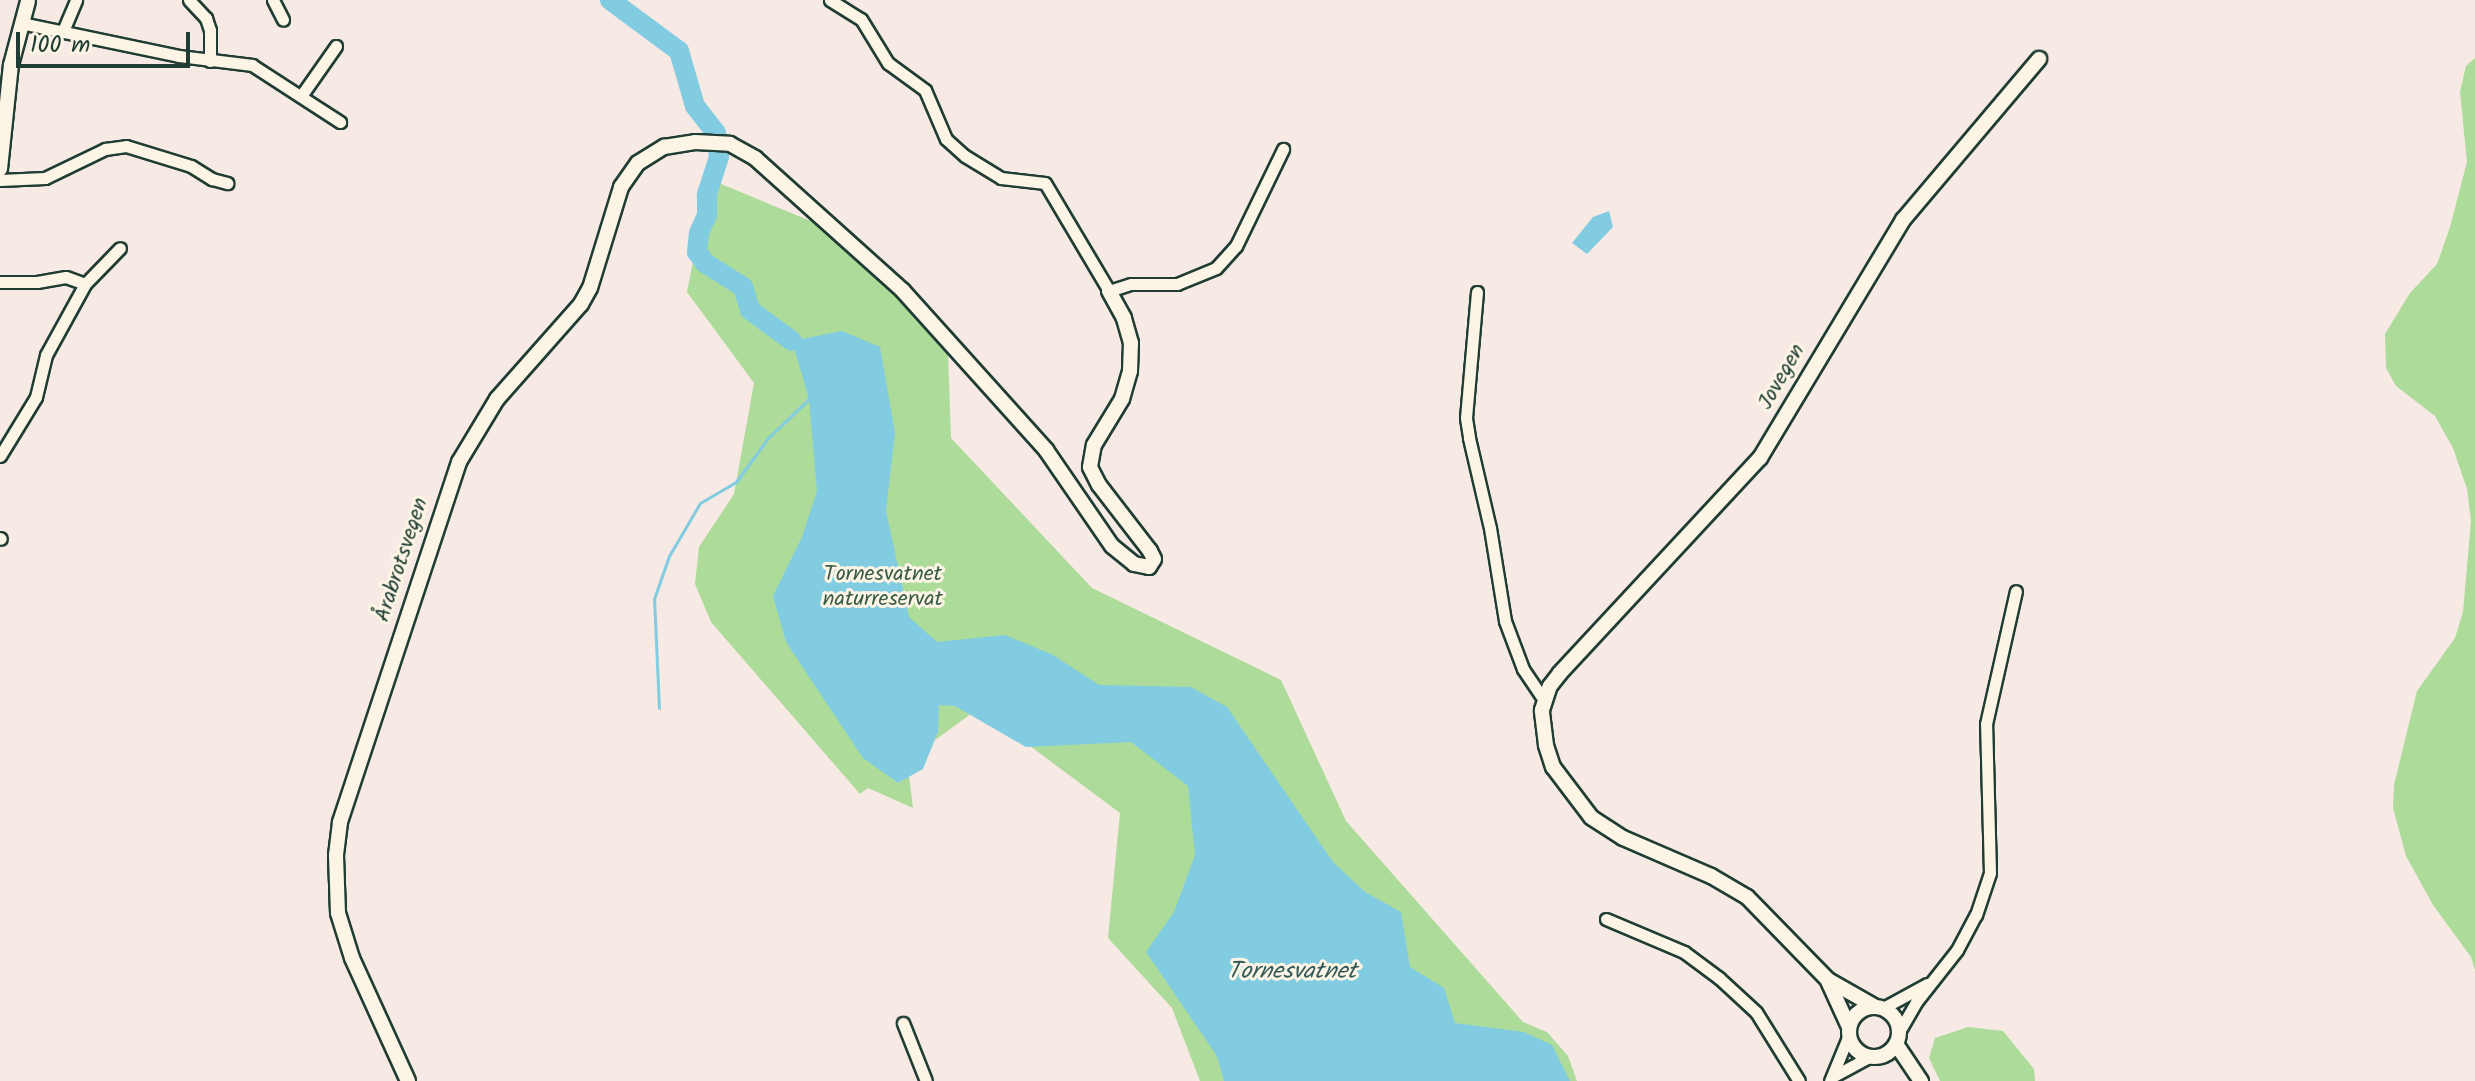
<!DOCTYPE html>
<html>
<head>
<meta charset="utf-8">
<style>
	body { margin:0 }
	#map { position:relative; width:2475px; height:1081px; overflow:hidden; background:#f7e9e4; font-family:Kalam,sans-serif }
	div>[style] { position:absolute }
	.green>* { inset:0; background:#acdb9a }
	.water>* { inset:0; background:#81cce1 }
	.stream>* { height:3px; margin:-1.5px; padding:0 1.5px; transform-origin:1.5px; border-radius:1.5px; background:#81cce1 }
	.river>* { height:20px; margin:-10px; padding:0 10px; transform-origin:10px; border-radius:10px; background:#81cce1 }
	.roads { filter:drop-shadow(2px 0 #1f3d34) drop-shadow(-2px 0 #1f3d34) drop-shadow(0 2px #1f3d34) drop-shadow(0 -2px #1f3d34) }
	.street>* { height:11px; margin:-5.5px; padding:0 5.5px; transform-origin:5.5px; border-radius:5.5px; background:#fcf5e5 }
	.secondary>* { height:14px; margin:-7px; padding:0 7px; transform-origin:7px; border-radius:7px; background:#fcf5e5 }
	.secondary>.ring { margin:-7px; padding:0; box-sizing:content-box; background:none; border:14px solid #fcf5e5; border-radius:50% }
	span { translate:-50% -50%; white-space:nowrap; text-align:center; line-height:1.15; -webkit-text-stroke:6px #fcf5e5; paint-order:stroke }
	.street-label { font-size:22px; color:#1f3d34 }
	.park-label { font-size:22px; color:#3b5d48 }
	.water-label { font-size:24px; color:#335a57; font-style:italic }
	.scale { position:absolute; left:16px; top:32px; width:174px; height:36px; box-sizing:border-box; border:4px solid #1f3d34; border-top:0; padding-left:10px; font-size:24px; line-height:28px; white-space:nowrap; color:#1f3d34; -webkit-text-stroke:6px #fcf5e5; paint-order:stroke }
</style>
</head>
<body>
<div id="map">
	<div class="green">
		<i style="clip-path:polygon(2475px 58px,2475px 970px,2471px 957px,2433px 905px,2406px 856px,2393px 808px,2394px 785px,2417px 691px,2455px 638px,2463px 612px,2471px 521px,2467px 489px,2453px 448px,2435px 416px,2396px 386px,2386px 368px,2385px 334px,2410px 293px,2437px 264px,2450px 227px,2467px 162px,2460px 92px,2466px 66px)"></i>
		<i style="clip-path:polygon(709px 179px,830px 229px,897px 288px,948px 354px,951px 438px,1092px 588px,1281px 680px,1346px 821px,1523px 1022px,1547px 1032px,1568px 1056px,1577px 1081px,1200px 1081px,1172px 1008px,1108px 938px,1120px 813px,979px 708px,887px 775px,898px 783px,909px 776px,913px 808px,868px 788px,860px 794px,711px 622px,695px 584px,699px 547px,734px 494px,754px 383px,687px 292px)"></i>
		<i style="clip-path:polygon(1968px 1027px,2003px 1031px,2034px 1069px,2035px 1081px,1940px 1081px,1929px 1058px,1935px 1038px)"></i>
	</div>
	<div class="water">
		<i style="clip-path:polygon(1609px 211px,1613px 227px,1587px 254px,1572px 243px,1593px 217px)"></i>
		<i style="clip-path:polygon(842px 331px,880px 347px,895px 433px,886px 511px,909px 617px,937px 642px,1005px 635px,1053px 655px,1099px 685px,1191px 687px,1227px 707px,1333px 862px,1365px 892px,1401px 912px,1410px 967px,1444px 988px,1455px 1023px,1524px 1032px,1552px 1045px,1570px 1081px,1224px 1081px,1217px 1056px,1146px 952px,1174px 912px,1195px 855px,1188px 786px,1131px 742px,1026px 747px,955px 706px,939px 705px,938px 732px,923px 769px,898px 783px,863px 758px,786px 642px,773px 596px,802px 537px,817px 491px,809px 399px,792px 341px)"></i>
	</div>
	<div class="stream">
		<i style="left:659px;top:708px;width:109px;rotate:-92.6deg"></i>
		<i style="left:654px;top:599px;width:46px;rotate:-70.8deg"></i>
		<i style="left:669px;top:556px;width:61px;rotate:-59.7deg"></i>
		<i style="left:700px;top:503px;width:42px;rotate:-30.3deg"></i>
		<i style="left:736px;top:482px;width:54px;rotate:-54deg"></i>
		<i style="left:768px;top:438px;width:57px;rotate:-43.6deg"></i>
	</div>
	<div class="river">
		<i style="left:610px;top:0;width:86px;rotate:36.5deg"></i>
		<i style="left:679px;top:51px;width:57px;rotate:73.8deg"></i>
		<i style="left:695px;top:106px;width:34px;rotate:52deg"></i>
		<i style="left:716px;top:133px;width:24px;rotate:83deg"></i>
		<i style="left:719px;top:157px;width:40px;rotate:108deg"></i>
		<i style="left:707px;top:195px;width:20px;rotate:90deg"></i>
		<i style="left:707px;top:215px;width:20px;rotate:114deg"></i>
		<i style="left:699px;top:233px;width:19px;rotate:96deg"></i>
		<i style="left:697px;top:252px;width:14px;rotate:54deg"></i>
		<i style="left:705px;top:263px;width:45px;rotate:32.3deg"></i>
		<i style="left:743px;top:287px;width:24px;rotate:73deg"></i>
		<i style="left:750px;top:310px;width:52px;rotate:36.4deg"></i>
	</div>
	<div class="roads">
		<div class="street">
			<i style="left:189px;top:0;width:25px;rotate:47deg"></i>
			<i style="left:206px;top:18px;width:13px;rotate:72deg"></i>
			<i style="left:210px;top:30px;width:31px;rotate:90deg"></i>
			<i style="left:273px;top:0;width:22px;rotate:63deg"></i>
			<i style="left:830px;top:0;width:36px;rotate:32deg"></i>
			<i style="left:861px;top:19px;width:52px;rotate:58.5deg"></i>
			<i style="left:888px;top:63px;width:46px;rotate:36.1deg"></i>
			<i style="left:925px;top:90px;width:53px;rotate:66.8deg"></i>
			<i style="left:946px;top:139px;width:25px;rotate:42deg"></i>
			<i style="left:965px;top:156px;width:42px;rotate:31.4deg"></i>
			<i style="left:1001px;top:178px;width:44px;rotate:6.5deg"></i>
			<i style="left:1045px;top:183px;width:126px;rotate:59.3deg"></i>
			<i style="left:1109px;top:291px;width:23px;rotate:-18deg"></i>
			<i style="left:1131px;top:284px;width:46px"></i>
			<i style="left:1177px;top:284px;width:42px;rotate:-22.3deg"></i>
			<i style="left:1216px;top:268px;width:30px;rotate:-48deg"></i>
			<i style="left:1236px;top:246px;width:108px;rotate:-64.1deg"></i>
			<i style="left:21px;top:23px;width:161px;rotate:11.8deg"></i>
			<i style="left:179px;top:56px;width:74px;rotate:7deg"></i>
			<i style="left:252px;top:65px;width:105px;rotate:32.9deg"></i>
			<i style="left:63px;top:31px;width:34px;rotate:-67deg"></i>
			<i style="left:301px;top:96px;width:61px;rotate:-55deg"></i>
			<i style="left:0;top:180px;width:45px;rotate:-2.5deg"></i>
			<i style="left:45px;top:178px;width:67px;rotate:-25.8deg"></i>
			<i style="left:105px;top:149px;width:21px;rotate:-8deg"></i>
			<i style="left:126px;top:146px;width:68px;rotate:17.1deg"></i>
			<i style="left:191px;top:166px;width:25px;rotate:32deg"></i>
			<i style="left:212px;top:179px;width:16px;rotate:15deg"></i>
			<i style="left:0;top:282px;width:37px"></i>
			<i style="left:37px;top:282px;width:29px;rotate:-10deg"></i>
			<i style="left:66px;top:277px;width:20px;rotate:20deg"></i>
			<i style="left:1477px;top:292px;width:126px;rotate:95deg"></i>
			<i style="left:1466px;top:418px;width:20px;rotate:81deg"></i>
			<i style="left:1469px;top:438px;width:92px;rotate:76.9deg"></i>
			<i style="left:1490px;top:528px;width:94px;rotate:80.8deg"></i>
			<i style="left:1505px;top:621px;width:51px;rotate:69.4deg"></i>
			<i style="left:1523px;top:669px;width:37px;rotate:56deg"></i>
			<i style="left:0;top:456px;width:69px;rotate:-58.6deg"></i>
			<i style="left:36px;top:397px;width:43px;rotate:-76.6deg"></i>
			<i style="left:46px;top:355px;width:81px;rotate:-61.2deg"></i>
			<i style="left:85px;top:284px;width:50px;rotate:-45.8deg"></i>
			<i style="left:0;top:538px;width:1px;rotate:45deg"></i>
			<i style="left:1606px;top:919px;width:85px;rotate:22.9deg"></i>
			<i style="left:1684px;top:952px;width:44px;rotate:36.6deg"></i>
			<i style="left:1719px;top:978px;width:50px;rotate:42.6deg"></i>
			<i style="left:1756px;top:1012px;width:81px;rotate:58.1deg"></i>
			<i style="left:1883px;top:1008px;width:50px;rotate:-28.6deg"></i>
			<i style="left:903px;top:1023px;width:62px;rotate:68.4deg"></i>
			<i style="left:1900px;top:1030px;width:32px;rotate:-60deg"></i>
			<i style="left:1916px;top:1002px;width:66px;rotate:-51.7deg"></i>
			<i style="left:1957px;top:950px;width:40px;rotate:-62deg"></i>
			<i style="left:1976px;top:915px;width:44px;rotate:-71.6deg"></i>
			<i style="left:1990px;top:873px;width:149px;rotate:-91.5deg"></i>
			<i style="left:1986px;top:724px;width:136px;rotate:-77.3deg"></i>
			<i style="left:1832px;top:1077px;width:42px;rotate:-28.4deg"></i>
			<i style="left:1830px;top:1081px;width:50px;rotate:-67.6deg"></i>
		</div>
		<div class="secondary">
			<i style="left:0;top:169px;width:105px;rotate:-84deg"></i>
			<i style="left:11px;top:65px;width:66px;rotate:-75.1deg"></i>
			<i style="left:1828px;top:981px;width:51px;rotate:65.5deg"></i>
			<i style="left:1874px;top:1006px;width:53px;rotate:-150.5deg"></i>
			<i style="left:1828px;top:980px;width:116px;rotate:-134.3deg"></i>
			<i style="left:1747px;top:897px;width:42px;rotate:-149.7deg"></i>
			<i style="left:1711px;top:876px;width:96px;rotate:-156.6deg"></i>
			<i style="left:1623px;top:838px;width:38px;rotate:-147deg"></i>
			<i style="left:1591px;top:817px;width:63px;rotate:-127.2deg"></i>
			<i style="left:1553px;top:767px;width:23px;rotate:-108deg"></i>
			<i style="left:1546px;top:745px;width:35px;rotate:-97deg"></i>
			<i style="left:1542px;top:710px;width:25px;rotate:-72deg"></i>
			<i style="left:1550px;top:686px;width:16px;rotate:-52deg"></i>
			<i style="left:1560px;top:673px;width:294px;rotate:-47.1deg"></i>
			<i style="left:1760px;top:458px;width:278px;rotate:-59deg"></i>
			<i style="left:1903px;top:220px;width:211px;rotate:-49.8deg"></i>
			<i class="ring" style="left:1849px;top:1007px;width:36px;height:36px"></i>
			<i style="left:1896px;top:1044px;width:45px;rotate:56deg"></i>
			<i style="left:408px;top:1081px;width:135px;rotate:-114.5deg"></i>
			<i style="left:352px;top:958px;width:47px;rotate:-107.3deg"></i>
			<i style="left:338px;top:913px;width:58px;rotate:-92deg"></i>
			<i style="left:336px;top:855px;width:33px;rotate:-83deg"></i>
			<i style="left:340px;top:822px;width:379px;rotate:-71.7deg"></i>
			<i style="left:459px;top:462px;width:74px;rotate:-58.9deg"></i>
			<i style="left:497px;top:399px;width:127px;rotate:-48.5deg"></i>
			<i style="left:581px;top:304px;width:18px;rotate:-61deg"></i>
			<i style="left:590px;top:288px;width:106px;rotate:-72.9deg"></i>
			<i style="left:621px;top:187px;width:29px;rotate:-55deg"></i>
			<i style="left:638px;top:163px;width:31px;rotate:-32deg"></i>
			<i style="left:664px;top:147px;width:31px;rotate:-9deg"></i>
			<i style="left:695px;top:142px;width:35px;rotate:3deg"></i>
			<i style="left:730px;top:144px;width:29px;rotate:29deg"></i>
			<i style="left:755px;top:158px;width:199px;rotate:41.9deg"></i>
			<i style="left:903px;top:291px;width:214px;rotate:48deg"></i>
			<i style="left:1046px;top:450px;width:116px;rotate:55.5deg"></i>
			<i style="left:1112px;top:546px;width:28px;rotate:39deg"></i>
			<i style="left:1134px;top:564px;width:15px;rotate:11deg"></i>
			<i style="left:1149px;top:567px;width:9px;rotate:-58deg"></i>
			<i style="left:1154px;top:559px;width:9px;rotate:-117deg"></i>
			<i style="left:1150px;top:551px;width:83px;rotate:-127.7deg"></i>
			<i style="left:1099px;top:485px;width:20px;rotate:-117deg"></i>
			<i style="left:1090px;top:467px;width:22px;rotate:-80deg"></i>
			<i style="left:1094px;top:445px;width:54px;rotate:-58.7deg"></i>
			<i style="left:1122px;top:399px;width:29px;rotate:-74deg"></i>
			<i style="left:1130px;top:371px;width:28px;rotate:-88deg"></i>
			<i style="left:1131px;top:343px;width:26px;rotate:-106deg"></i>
			<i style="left:1124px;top:318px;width:31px;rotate:-119deg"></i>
		</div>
	</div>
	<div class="street-label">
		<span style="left:1782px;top:377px;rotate:-60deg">Jovegen</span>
		<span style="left:402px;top:560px;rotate:-72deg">Årabrotsvegen</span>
	</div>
	<div class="park-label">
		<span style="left:883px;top:587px">Tornesvatnet<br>naturreservat</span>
	</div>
	<div class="water-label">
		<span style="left:1292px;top:972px">Tornesvatnet</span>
	</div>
	<div class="scale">100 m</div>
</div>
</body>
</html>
